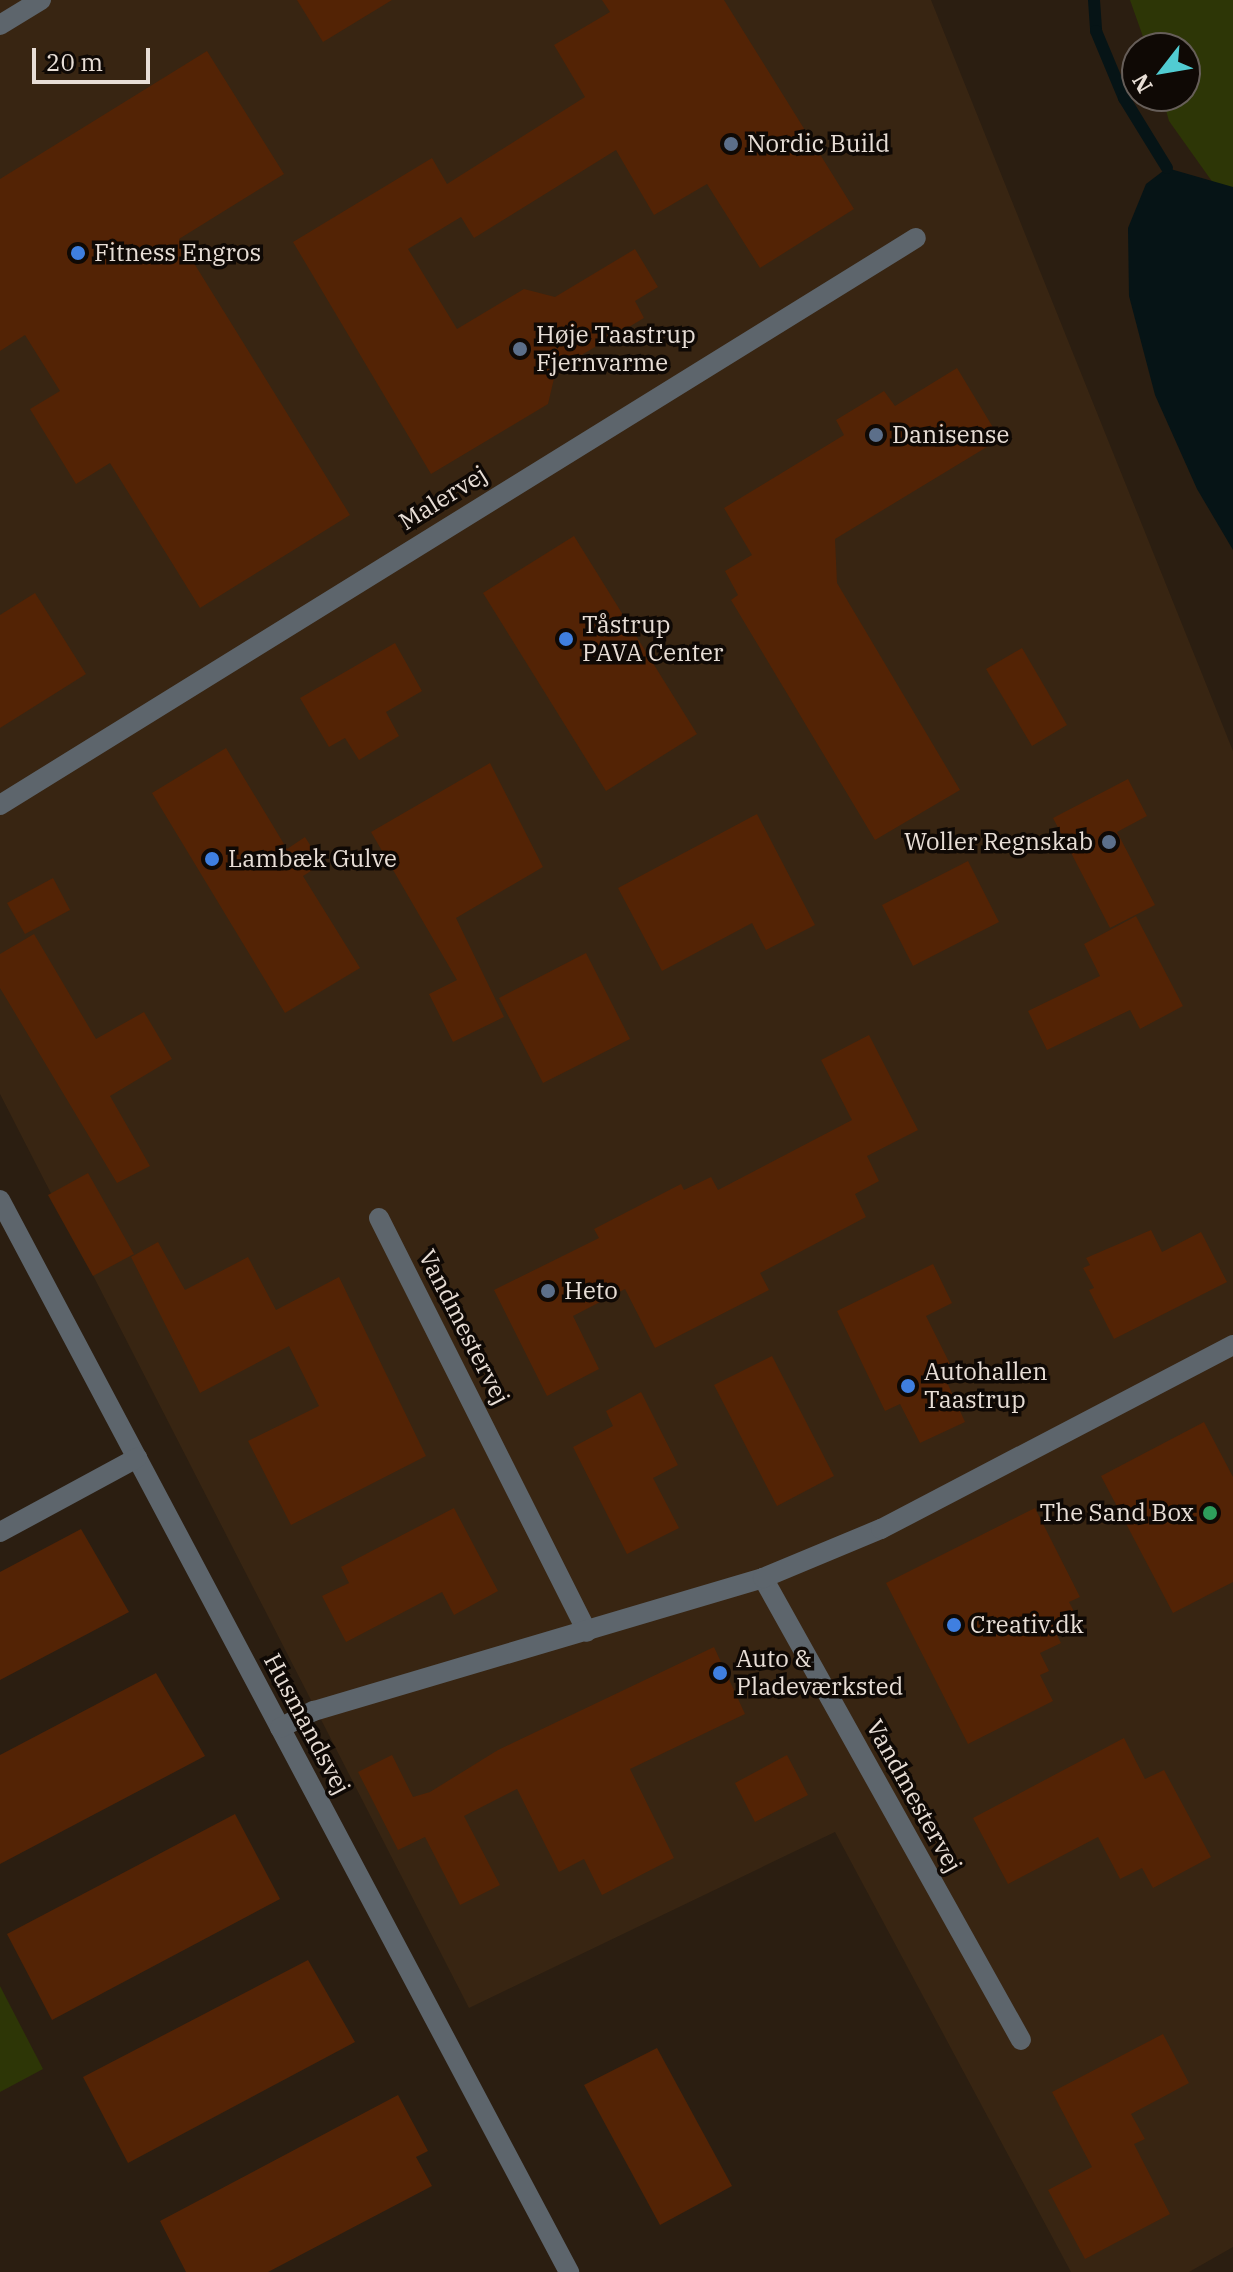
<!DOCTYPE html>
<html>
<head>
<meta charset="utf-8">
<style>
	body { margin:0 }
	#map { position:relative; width:1233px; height:2272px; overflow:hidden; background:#2b1e11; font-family:"IBM Plex Serif",serif }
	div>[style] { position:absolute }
	.built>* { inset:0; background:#382512 }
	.green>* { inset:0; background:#2d3606 }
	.water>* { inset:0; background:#061416 }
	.stream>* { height:12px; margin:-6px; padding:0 6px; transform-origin:6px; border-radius:6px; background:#061416 }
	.building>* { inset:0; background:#532305 }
	.street>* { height:20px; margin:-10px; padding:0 10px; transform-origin:10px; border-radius:10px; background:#5d656c }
	.dots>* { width:22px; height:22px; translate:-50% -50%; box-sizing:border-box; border:4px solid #0f0905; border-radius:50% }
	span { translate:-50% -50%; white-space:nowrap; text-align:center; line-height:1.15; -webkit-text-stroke:7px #0f0905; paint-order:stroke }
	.poi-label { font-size:24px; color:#e8ded6 }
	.left { translate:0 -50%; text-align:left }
	.right { translate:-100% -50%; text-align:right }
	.street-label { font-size:24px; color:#e8ded6 }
	.north { position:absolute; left:1121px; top:32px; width:80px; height:80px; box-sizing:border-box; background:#0f0905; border:2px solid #665e59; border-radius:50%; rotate:239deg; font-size:22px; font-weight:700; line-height:32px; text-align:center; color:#e8ded6 }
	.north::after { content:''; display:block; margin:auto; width:28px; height:36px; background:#51ccd2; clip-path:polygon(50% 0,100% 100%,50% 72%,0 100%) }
	.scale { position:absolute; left:32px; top:48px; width:118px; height:36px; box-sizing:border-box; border:4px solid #e8ded6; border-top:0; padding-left:10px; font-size:24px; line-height:28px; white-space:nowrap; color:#e8ded6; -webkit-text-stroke:6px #0f0905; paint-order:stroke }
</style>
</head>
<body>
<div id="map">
	<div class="built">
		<i style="clip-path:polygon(0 0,931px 0,1233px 751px,1233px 2247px,1189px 2272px,1071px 2272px,835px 1832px,469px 2008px,0 1094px)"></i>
	</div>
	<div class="green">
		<i style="clip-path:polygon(1130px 0,1233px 0,1233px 187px,1216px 187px,1169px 121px,1162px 96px,1185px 96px,1185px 48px,1147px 48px)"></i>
		<i style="clip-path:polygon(0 1986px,43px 2069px,0 2092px)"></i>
	</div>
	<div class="water">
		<i style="clip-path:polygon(1167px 168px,1233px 187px,1233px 550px,1197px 489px,1155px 395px,1129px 296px,1128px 228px,1146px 184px)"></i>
	</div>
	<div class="stream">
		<i style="left:1094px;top:0;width:31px;rotate:86deg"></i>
		<i style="left:1096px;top:31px;width:73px;rotate:67.3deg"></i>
		<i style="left:1124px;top:98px;width:82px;rotate:58.4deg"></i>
	</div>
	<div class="building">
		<i style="clip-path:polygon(297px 0,392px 0,323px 42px)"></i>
		<i style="clip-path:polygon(602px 0,724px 0,854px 209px,760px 268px,707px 184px,654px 215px,616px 150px,474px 238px,461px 217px,408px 249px,457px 329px,524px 289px,555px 297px,635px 249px,658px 287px,635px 301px,644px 318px,556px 370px,548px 404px,431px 474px,293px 242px,432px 158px,447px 184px,585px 97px,554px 45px,610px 12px)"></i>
		<i style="clip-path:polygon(207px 51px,284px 174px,179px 239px,350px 515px,200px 608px,110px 463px,76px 484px,30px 409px,60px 391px,25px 335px,0 351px,0 179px)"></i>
		<i style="clip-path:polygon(957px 368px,1000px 439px,835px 539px,837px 583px,960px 790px,875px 840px,731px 600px,738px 595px,725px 571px,752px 555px,724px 508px,844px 435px,836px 420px,884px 391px,895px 406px)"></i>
		<i style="clip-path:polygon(574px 536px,697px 734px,606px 791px,483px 593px)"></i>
		<i style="clip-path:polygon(35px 593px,86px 674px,0 728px,0 615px)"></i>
		<i style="clip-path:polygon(395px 643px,422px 691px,386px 712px,399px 736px,359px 760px,345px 738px,329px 747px,300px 698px)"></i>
		<i style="clip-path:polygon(1022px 648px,1067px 725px,1032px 746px,986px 669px)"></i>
		<i style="clip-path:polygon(226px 748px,287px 849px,305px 837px,322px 864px,303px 876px,360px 968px,285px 1013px,152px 793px)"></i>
		<i style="clip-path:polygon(490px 763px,543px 867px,456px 918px,504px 1017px,453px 1042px,429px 994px,457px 980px,371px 832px)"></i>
		<i style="clip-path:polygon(1128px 779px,1147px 816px,1117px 832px,1155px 905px,1110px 928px,1053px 818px)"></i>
		<i style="clip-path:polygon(757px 814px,815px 925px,766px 950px,752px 923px,662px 971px,618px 888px)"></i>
		<i style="clip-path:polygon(968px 861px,999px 922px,913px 966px,882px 905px)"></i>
		<i style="clip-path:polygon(53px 878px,70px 910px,25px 934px,7px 903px)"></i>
		<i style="clip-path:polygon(1136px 916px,1183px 1006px,1140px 1029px,1130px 1010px,1047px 1050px,1028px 1011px,1100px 976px,1084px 944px)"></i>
		<i style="clip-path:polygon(34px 934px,96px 1039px,144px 1012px,172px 1059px,110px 1096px,150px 1166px,117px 1183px,0 988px,0 954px)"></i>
		<i style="clip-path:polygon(586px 953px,630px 1039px,543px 1083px,499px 998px)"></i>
		<i style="clip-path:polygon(869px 1035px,918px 1130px,867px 1156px,879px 1181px,855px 1194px,866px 1217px,760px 1273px,769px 1290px,655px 1348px,625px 1289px,573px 1316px,599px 1369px,547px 1396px,494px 1290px,599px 1238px,594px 1229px,681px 1184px,684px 1190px,711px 1177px,718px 1190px,852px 1120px,821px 1060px)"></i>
		<i style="clip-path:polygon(88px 1173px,134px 1254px,93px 1276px,48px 1195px)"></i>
		<i style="clip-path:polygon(1151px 1230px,1162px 1252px,1201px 1232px,1227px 1282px,1114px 1339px,1089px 1290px,1094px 1288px,1083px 1268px,1090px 1265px,1086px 1258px)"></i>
		<i style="clip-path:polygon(158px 1242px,185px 1290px,248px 1257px,276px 1310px,339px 1277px,426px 1456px,291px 1525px,248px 1441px,319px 1406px,289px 1346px,200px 1393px,131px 1257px)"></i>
		<i style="clip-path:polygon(933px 1264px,952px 1303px,926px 1316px,956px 1376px,946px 1380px,965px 1422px,920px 1443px,900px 1404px,885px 1411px,837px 1311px)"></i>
		<i style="clip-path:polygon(772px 1356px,834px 1476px,777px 1506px,714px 1385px)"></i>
		<i style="clip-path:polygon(641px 1392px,678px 1465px,653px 1478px,679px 1528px,627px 1554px,573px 1447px,613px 1426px,606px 1411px)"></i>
		<i style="clip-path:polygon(1204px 1422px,1233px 1477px,1233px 1582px,1173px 1613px,1101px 1476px)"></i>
		<i style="clip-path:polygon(454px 1508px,498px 1591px,454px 1615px,442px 1592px,346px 1642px,322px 1596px,349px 1583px,341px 1567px)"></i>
		<i style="clip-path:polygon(1035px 1508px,1080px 1597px,1069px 1602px,1078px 1619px,1055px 1631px,1061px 1643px,1040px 1653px,1049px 1671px,1040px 1675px,1053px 1701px,968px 1744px,886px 1583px)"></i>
		<i style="clip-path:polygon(81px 1529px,129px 1612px,0 1680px,0 1572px)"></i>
		<i style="clip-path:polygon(714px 1647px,745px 1714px,630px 1769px,674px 1858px,602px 1895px,584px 1859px,559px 1872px,517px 1789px,464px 1816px,500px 1885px,460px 1905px,425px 1837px,398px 1850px,358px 1772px,392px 1755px,413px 1797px,430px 1792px,498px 1750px)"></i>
		<i style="clip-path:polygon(156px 1673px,205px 1756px,0 1864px,0 1755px)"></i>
		<i style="clip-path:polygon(1124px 1738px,1145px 1779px,1164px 1770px,1211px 1857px,1153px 1888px,1142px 1868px,1120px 1879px,1098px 1837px,1008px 1884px,973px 1818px)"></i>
		<i style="clip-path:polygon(787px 1755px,808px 1795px,755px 1822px,735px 1783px)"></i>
		<i style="clip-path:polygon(235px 1814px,280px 1899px,52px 2020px,7px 1934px)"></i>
		<i style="clip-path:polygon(308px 1960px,355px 2042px,128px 2163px,83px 2077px)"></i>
		<i style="clip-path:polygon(1163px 2034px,1189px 2083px,1131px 2114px,1145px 2139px,1134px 2144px,1170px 2214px,1085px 2259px,1048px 2190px,1092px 2167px,1052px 2092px)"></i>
		<i style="clip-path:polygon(657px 2048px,732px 2186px,660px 2225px,584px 2085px)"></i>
		<i style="clip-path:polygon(398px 2095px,428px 2151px,416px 2157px,432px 2186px,268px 2272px,186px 2272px,160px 2221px)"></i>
	</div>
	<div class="street">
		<i style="left:0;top:25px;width:48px;rotate:-31.4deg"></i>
		<i style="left:0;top:805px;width:1077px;rotate:-31.76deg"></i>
		<i style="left:0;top:1200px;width:1214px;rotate:62.04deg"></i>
		<i style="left:379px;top:1218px;width:463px;rotate:63.3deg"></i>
		<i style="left:0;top:1532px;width:156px;rotate:-28.4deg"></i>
		<i style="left:763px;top:1578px;width:529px;rotate:60.82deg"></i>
		<i style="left:280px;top:1728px;width:38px;rotate:-27deg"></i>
		<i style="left:314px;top:1711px;width:468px;rotate:-16.5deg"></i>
		<i style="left:763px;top:1578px;width:128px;rotate:-22.6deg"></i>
		<i style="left:881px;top:1529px;width:397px;rotate:-27.6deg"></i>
	</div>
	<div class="dots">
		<i style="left:731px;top:144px;background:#5c6f8a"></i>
		<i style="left:78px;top:253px;background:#3f7fe0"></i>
		<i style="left:520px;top:349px;background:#5c6f8a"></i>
		<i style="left:876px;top:435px;background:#5c6f8a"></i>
		<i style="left:566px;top:639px;background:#3f7fe0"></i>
		<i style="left:1109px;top:842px;background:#5c6f8a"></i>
		<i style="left:212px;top:859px;background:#3f7fe0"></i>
		<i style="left:548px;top:1291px;background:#5c6f8a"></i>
		<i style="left:908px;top:1386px;background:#3f7fe0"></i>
		<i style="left:1210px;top:1513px;background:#2e9e5b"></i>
		<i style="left:954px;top:1625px;background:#3f7fe0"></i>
		<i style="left:720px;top:1673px;background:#3f7fe0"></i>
	</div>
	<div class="poi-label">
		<span class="left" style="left:747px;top:144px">Nordic Build</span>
		<span class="left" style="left:94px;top:253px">Fitness Engros</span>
		<span class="left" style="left:536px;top:349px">Høje Taastrup<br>Fjernvarme</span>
		<span class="left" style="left:892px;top:435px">Danisense</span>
		<span class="left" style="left:582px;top:639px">Tåstrup<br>PAVA Center</span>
		<span class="right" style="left:1093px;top:842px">Woller Regnskab</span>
		<span class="left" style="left:228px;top:859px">Lambæk Gulve</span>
		<span class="left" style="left:564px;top:1291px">Heto</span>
		<span class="left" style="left:924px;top:1386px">Autohallen<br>Taastrup</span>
		<span class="right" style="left:1194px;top:1513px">The Sand Box</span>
		<span class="left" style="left:970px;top:1625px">Creativ.dk</span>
		<span class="left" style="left:736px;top:1673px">Auto &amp;<br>Pladeværksted</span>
	</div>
	<div class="street-label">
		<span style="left:443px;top:498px;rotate:-32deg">Malervej</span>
		<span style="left:464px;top:1327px;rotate:63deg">Vandmestervej</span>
		<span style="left:307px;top:1724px;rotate:62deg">Husmandsvej</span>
		<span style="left:914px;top:1796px;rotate:61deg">Vandmestervej</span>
	</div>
	<div class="north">N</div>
	<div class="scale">20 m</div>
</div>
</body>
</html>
